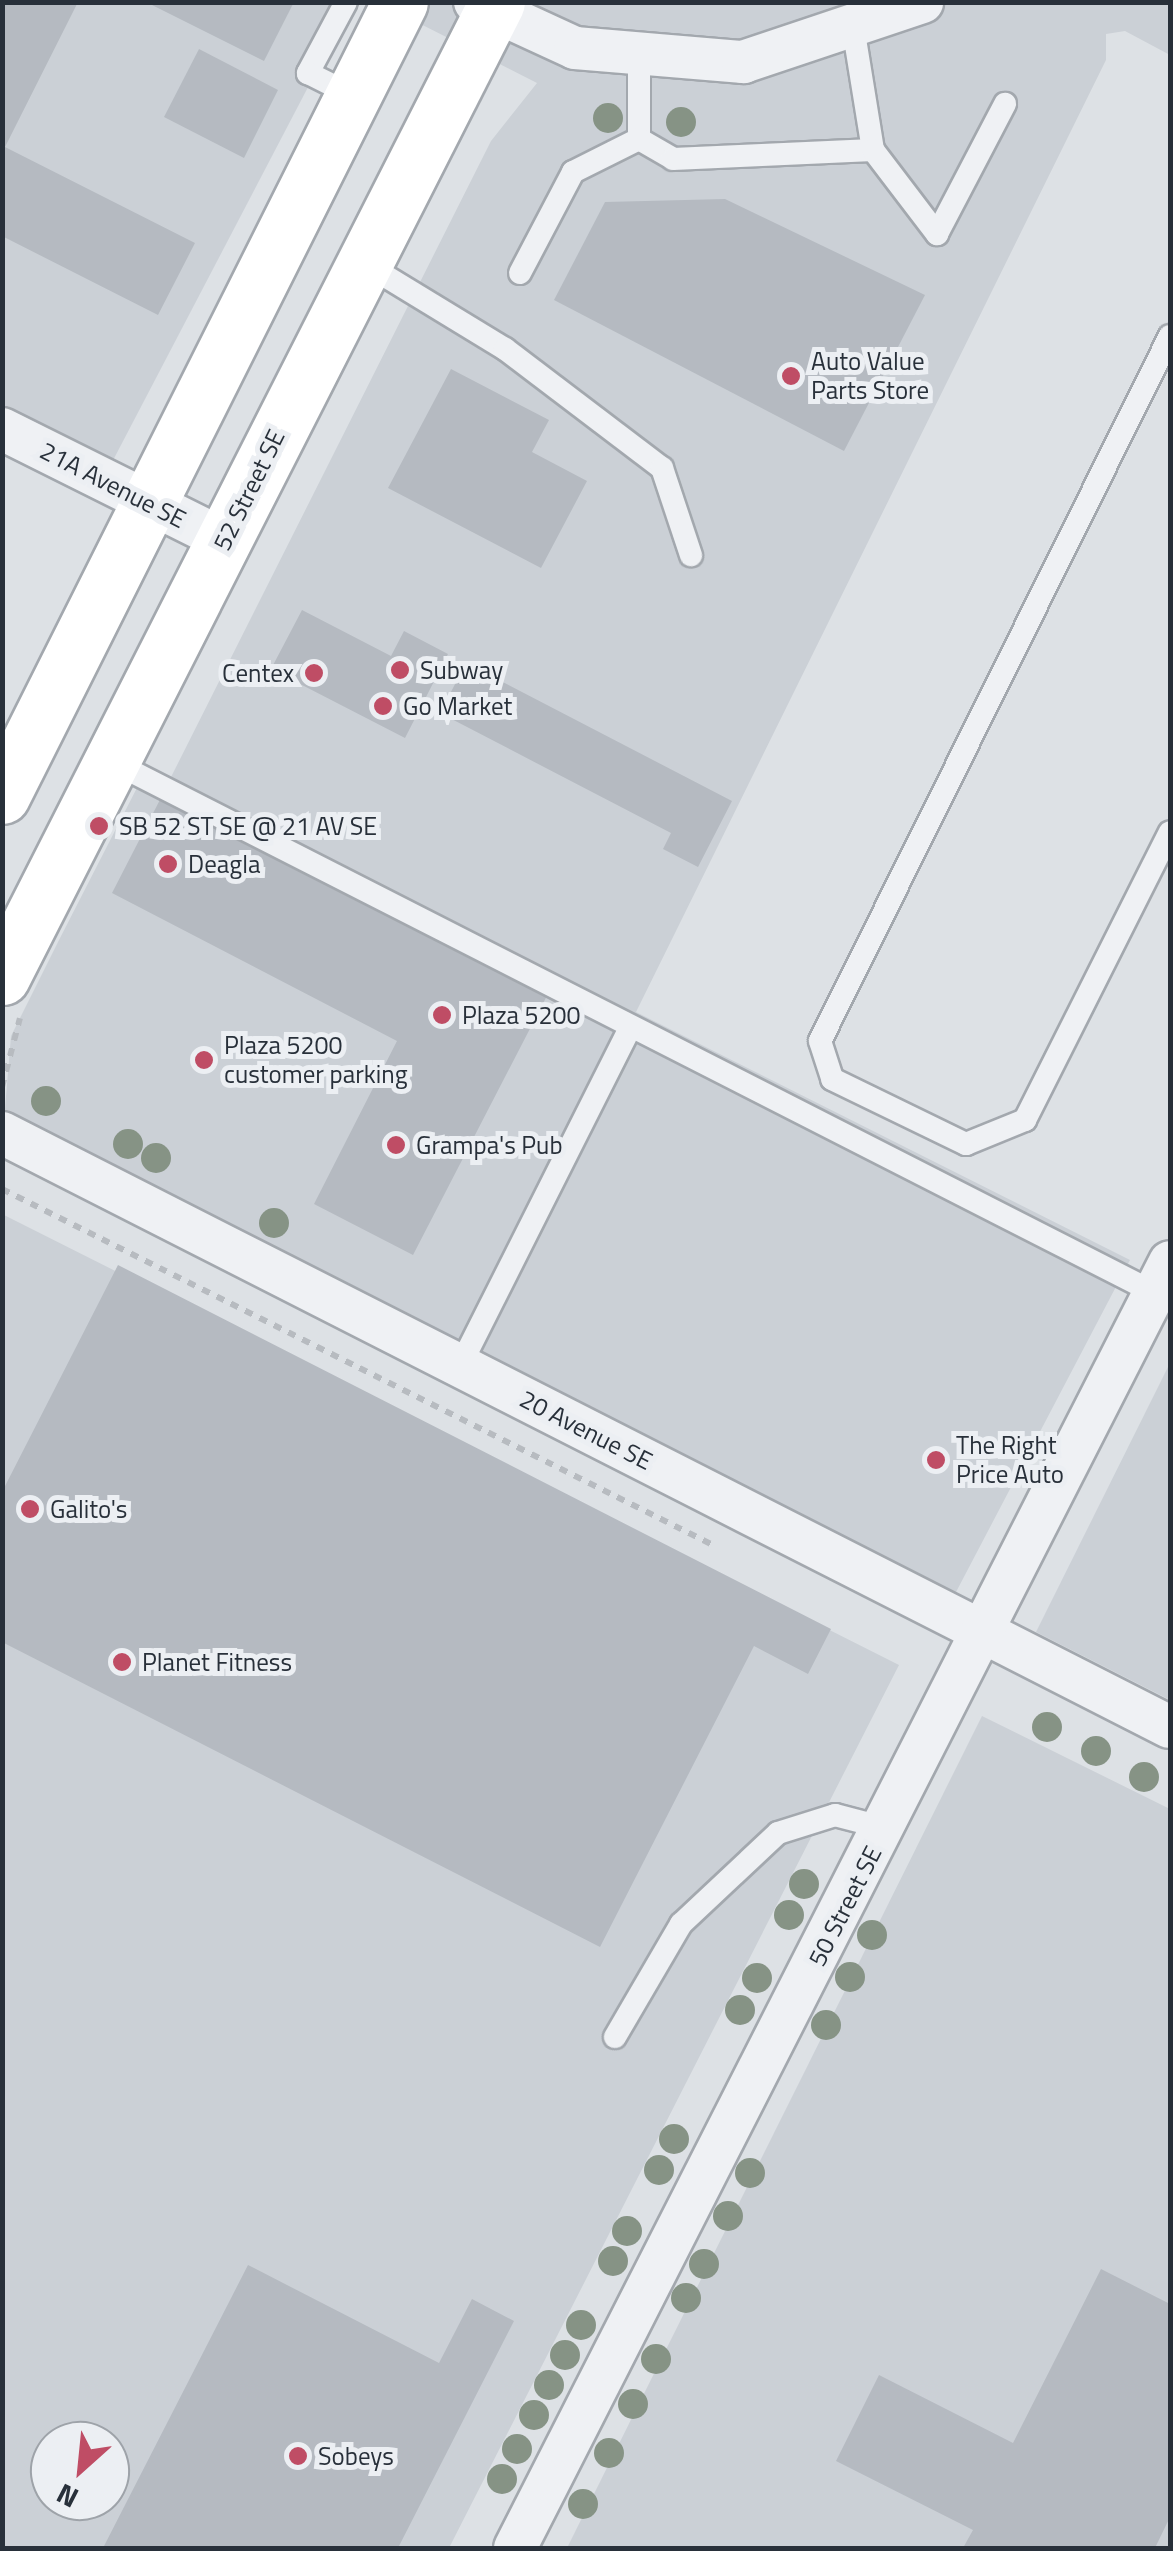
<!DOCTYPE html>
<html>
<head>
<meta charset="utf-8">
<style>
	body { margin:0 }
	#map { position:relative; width:1173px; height:2551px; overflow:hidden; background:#dde1e5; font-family:"Titillium Web",sans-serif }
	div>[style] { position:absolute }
	.built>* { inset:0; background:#cbd0d6 }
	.building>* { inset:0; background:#b5bac1 }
	.path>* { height:6px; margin-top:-3px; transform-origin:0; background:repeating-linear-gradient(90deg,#b7bbc0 0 8px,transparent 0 16px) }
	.roads { filter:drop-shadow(2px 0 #a3a8ae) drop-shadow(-2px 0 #a3a8ae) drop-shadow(0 2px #a3a8ae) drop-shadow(0 -2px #a3a8ae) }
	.lane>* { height:22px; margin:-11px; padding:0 11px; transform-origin:11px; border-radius:11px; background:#eff1f4 }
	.street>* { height:42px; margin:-21px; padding:0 21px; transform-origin:21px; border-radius:21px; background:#eff1f4 }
	.secondary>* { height:55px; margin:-27.5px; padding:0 27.5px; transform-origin:27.5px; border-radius:27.5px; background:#fff }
	.trees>* { width:30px; height:30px; margin:-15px; border-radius:50%; background:#869385 }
	.dots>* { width:28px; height:28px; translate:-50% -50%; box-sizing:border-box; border:5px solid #eceff3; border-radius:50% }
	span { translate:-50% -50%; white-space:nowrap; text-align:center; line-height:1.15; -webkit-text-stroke:10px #eceff3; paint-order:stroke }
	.poi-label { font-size:25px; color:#28303a }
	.left { translate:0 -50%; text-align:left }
	.right { translate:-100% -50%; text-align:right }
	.street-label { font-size:25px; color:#28303a }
	.frame { position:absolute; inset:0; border:5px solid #28303a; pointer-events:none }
	.north { position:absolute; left:30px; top:2421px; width:100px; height:100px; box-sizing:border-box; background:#eceff3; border:2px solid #9ea3a9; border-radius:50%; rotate:207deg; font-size:28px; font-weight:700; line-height:40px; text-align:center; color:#28303a }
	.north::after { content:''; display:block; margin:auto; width:35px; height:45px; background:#bf4d65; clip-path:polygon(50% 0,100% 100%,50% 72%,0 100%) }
</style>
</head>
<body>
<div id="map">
	<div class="built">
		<i style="clip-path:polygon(2px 3px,352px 3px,109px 468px,3px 426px)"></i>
		<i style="clip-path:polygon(379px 3px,1170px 3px,1170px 55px,1125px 31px,1106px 34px,1106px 60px,636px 1012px,1130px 1260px,955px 1594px,460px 1366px,3px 1133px,11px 1036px,58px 942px,142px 778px,165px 789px,491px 141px,537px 83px)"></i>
		<i style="clip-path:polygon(evenodd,2px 1214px,899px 1665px,449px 2548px,3px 2548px,2px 1214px,50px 2441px,110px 2441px,110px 2501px,50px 2501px,50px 2441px)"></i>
		<i style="clip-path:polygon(1170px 1363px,1170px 1700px,1036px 1632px)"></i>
		<i style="clip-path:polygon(982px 1716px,1170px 1809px,1170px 2548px,567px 2548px)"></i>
	</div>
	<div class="building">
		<i style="clip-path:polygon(2px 2px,78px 2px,5px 147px,195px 243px,158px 315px,2px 236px)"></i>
		<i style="clip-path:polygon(146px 2px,294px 2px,264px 61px)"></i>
		<i style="clip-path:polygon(199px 49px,278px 90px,244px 158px,164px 117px)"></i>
		<i style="clip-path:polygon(725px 199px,925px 295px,844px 451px,554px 300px,605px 202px)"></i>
		<i style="clip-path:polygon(451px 369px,549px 420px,532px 452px,587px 481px,541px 568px,388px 488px)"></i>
		<i style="clip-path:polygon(302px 610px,391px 656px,404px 631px,448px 654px,405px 738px,271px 669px)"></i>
		<i style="clip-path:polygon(466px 663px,732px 801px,698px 867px,663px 849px,671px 833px,440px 713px)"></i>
		<i style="clip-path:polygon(165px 790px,551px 988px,413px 1255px,314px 1204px,397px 1041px,112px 893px)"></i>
		<i style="clip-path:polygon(118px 1265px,831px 1629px,808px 1674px,754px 1646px,600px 1947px,2px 1642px,2px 1492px)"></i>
		<i style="clip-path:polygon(248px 2265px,439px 2363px,472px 2299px,514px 2321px,398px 2548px,103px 2548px)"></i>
		<i style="clip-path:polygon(1101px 2269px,1170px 2304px,1170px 2517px,1155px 2548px,963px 2548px,973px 2530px,836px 2461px,879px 2375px,1013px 2443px)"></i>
	</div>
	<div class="path">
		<i style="left:2px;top:1087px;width:71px;rotate:-75.4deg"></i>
		<i style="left:2px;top:1189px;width:795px;rotate:26.6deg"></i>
	</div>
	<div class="roads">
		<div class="lane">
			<i style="left:346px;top:2px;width:81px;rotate:118.2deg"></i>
			<i style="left:308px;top:73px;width:49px;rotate:26.6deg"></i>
			<i style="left:639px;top:54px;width:85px;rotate:90deg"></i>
			<i style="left:639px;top:139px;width:39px;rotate:30deg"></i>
			<i style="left:673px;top:159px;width:200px;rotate:-2.6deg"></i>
			<i style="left:873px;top:150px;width:126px;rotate:-99.2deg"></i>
			<i style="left:873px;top:150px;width:106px;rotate:52.7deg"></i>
			<i style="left:937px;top:234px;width:147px;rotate:-62.4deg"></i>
			<i style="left:364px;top:263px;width:165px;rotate:31.4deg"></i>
			<i style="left:505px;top:349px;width:197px;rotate:37.2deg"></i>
			<i style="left:662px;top:468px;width:92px;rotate:71.6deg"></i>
			<i style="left:520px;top:273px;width:114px;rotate:-62.3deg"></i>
			<i style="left:573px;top:172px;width:74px;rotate:-26.6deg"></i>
			<i style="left:1170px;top:336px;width:787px;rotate:116.4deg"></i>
			<i style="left:820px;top:1041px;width:40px;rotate:72deg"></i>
			<i style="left:832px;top:1079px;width:149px;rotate:25.9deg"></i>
			<i style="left:966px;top:1144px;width:64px;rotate:-22.1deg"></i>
			<i style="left:1025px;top:1120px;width:322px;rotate:-63.3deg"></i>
			<i style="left:113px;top:762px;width:1169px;rotate:27deg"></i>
			<i style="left:460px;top:1366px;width:378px;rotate:-63.3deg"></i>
			<i style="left:615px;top:2037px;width:131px;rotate:-59.7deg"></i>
			<i style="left:681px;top:1924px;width:133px;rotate:-43.2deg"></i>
			<i style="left:778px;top:1833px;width:60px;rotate:-17.5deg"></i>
			<i style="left:835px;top:1815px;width:52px;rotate:14.6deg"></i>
		</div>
		<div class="street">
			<i style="left:475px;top:2px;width:110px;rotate:24.7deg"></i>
			<i style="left:575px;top:48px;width:169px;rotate:4.8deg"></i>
			<i style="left:743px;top:62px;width:189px;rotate:-18.5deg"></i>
			<i style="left:2px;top:429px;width:249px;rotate:26.5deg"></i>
			<i style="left:2px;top:1133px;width:1310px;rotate:26.96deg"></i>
			<i style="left:515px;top:2548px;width:1443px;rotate:-63.01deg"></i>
		</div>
		<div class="secondary">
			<i style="left:2px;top:796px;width:888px;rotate:-63.38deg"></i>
			<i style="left:2px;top:977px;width:1093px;rotate:-63.08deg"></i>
		</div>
	</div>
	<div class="trees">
		<i style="left:608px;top:118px"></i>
		<i style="left:681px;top:122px"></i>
		<i style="left:46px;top:1101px"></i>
		<i style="left:128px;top:1144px"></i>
		<i style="left:156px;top:1158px"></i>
		<i style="left:274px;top:1223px"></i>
		<i style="left:1047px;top:1727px"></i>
		<i style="left:1096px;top:1751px"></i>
		<i style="left:1144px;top:1777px"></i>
		<i style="left:804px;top:1884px"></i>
		<i style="left:789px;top:1915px"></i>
		<i style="left:872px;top:1935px"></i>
		<i style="left:850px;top:1977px"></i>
		<i style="left:757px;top:1978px"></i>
		<i style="left:740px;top:2010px"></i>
		<i style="left:826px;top:2025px"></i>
		<i style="left:674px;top:2139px"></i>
		<i style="left:659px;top:2170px"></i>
		<i style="left:750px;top:2173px"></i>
		<i style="left:728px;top:2216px"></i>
		<i style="left:627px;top:2231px"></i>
		<i style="left:613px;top:2261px"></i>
		<i style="left:704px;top:2264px"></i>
		<i style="left:686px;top:2298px"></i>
		<i style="left:581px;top:2325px"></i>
		<i style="left:565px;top:2355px"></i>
		<i style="left:656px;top:2359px"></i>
		<i style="left:549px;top:2385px"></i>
		<i style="left:633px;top:2404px"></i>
		<i style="left:534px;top:2415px"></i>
		<i style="left:517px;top:2449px"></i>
		<i style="left:609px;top:2453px"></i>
		<i style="left:502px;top:2479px"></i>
		<i style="left:583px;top:2504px"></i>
	</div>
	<div class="dots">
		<i style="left:791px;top:376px;background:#bf4d65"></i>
		<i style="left:400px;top:670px;background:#bf4d65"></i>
		<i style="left:314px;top:673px;background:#bf4d65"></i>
		<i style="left:383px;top:706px;background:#bf4d65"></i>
		<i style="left:99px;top:826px;background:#bf4d65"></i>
		<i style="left:168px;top:864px;background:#bf4d65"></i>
		<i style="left:442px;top:1015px;background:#bf4d65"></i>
		<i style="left:204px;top:1060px;background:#bf4d65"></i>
		<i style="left:396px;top:1145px;background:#bf4d65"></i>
		<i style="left:936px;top:1460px;background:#bf4d65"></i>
		<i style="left:30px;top:1509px;background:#bf4d65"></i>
		<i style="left:122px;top:1662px;background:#bf4d65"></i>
		<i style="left:298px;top:2456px;background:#bf4d65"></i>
	</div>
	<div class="poi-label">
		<span class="left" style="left:811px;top:376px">Auto Value<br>Parts Store</span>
		<span class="left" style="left:420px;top:670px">Subway</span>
		<span class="right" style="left:294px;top:673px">Centex</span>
		<span class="left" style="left:403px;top:706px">Go Market</span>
		<span class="left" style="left:119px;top:826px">SB 52 ST SE @ 21 AV SE</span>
		<span class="left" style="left:188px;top:864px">Deagla</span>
		<span class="left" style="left:462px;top:1015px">Plaza 5200</span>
		<span class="left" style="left:224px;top:1060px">Plaza 5200<br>customer parking</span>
		<span class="left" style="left:416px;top:1145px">Grampa's Pub</span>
		<span class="left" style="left:956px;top:1460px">The Right<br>Price Auto</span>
		<span class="left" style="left:50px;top:1509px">Galito's</span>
		<span class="left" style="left:142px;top:1662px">Planet Fitness</span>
		<span class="left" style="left:318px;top:2456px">Sobeys</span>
	</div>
	<div class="street-label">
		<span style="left:113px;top:485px;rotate:27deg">21A Avenue SE</span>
		<span style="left:249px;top:490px;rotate:-64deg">52 Street SE</span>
		<span style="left:586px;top:1430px;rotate:27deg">20 Avenue SE</span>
		<span style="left:845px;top:1906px;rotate:-63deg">50 Street SE</span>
	</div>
	<div class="frame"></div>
	<div class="north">N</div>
</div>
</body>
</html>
